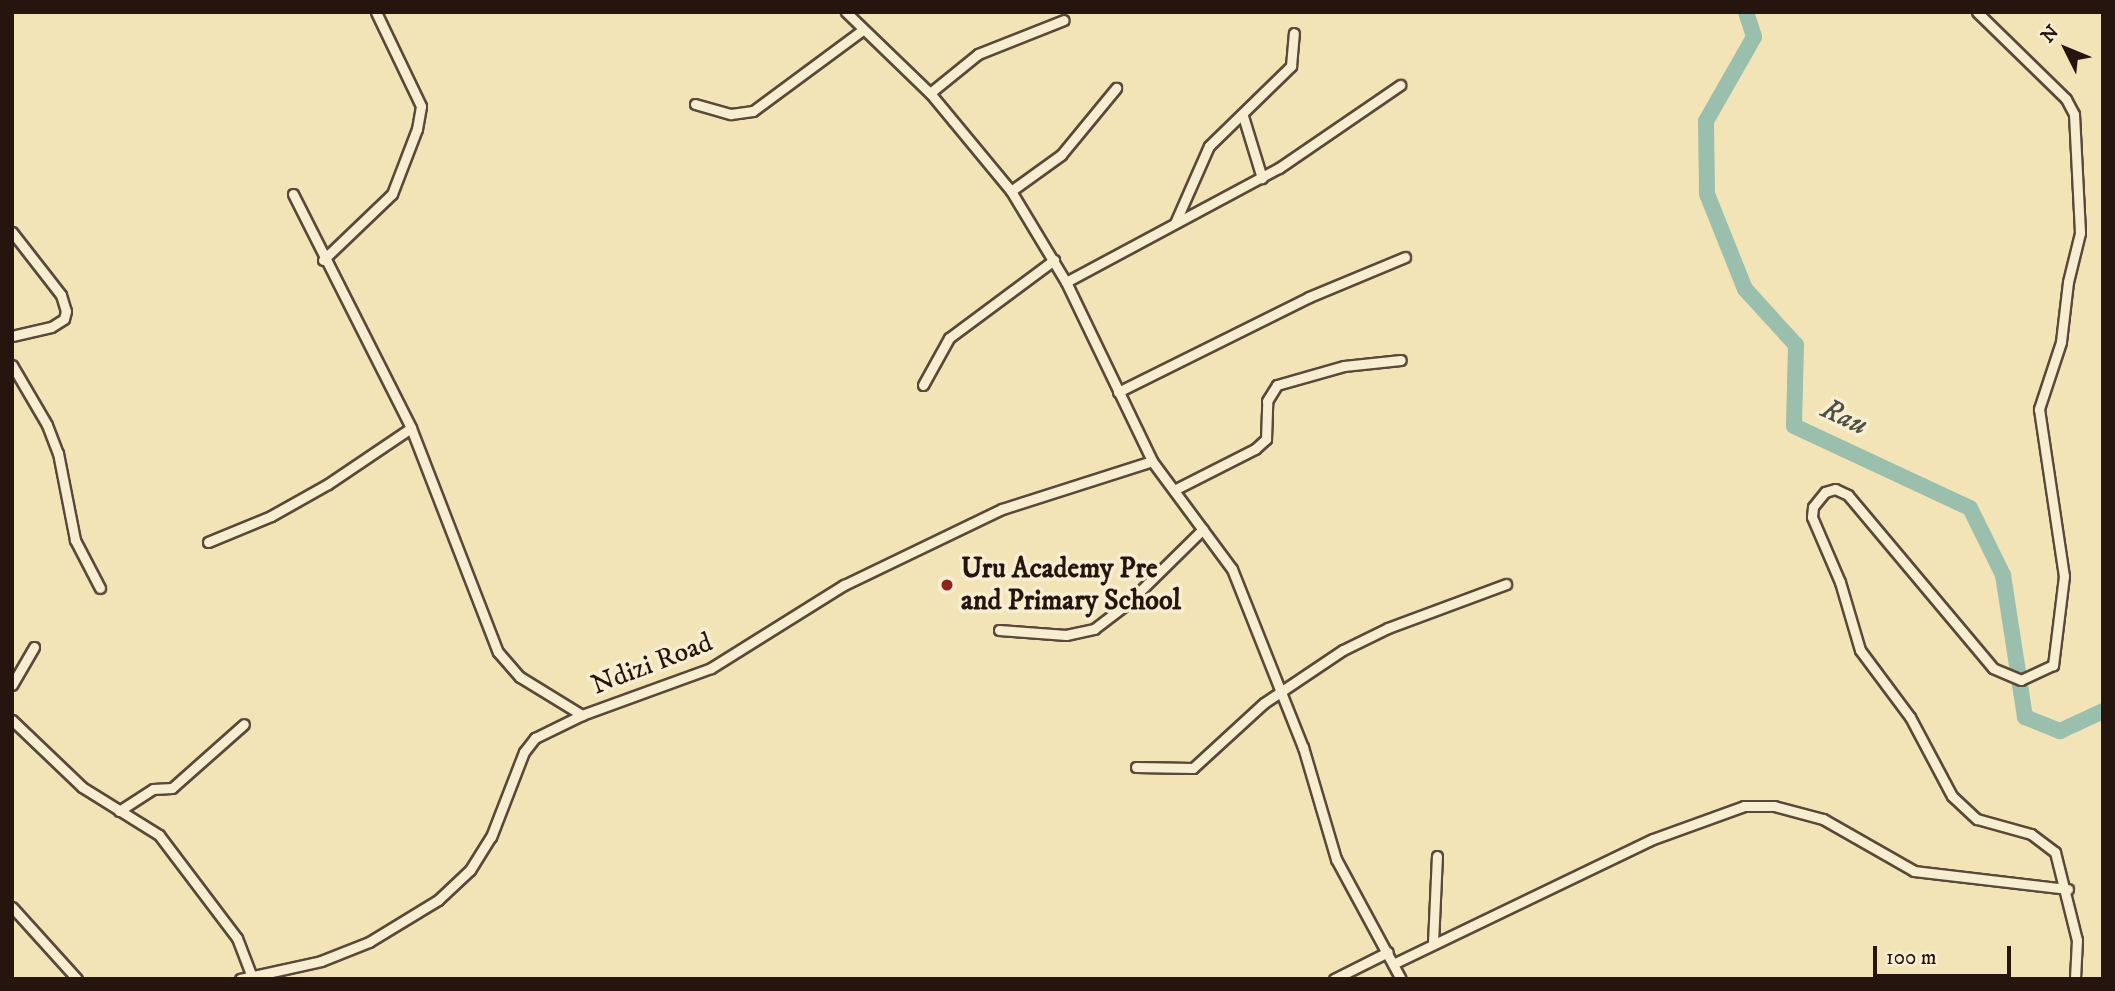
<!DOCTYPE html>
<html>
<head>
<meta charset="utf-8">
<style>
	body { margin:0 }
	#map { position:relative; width:2115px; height:991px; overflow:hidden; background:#f3e4b8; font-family:"IM FELL DW Pica",serif }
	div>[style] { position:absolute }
	.river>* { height:16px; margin:-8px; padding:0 8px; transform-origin:8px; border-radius:8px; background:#9bbfad }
	.roads { filter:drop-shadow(2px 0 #584938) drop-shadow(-2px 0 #584938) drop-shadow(0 2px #584938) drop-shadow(0 -2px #584938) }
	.minor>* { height:9px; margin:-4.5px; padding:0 4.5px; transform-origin:4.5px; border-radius:4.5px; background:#f7edd1 }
	.dots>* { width:19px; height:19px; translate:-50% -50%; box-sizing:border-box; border:4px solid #f7edd1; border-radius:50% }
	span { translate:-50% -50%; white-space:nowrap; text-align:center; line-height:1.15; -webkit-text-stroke:7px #f7edd1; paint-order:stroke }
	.poi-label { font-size:28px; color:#25150e; font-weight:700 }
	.left { translate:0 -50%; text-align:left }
	.street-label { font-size:28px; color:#25150e }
	.water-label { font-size:30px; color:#4e5046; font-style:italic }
	.frame { position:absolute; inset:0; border:14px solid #25150e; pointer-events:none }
	.north { position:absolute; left:2031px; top:14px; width:70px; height:70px; -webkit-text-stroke:5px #f7edd1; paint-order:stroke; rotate:313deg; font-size:19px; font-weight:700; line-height:28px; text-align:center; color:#25150e }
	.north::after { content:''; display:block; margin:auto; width:24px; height:32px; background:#25150e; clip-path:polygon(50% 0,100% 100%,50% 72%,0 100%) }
	.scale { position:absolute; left:1873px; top:946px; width:138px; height:32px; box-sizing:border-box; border:4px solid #25150e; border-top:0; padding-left:9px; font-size:21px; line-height:24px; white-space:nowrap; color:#25150e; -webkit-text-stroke:5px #f7edd1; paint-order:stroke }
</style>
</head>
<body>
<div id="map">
	<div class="river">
		<i style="left:1746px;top:12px;width:26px;rotate:72deg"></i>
		<i style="left:1754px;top:37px;width:97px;rotate:119.7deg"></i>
		<i style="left:1706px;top:121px;width:73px;rotate:89.2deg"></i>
		<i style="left:1707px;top:194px;width:102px;rotate:68.2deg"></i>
		<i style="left:1745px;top:289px;width:76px;rotate:47.7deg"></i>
		<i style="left:1796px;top:345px;width:81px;rotate:91.4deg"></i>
		<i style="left:1794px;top:426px;width:194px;rotate:25deg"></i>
		<i style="left:1970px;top:508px;width:75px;rotate:63.8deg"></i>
		<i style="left:2003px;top:575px;width:144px;rotate:81.2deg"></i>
		<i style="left:2025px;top:717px;width:38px;rotate:22deg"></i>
		<i style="left:2060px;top:731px;width:47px;rotate:-24.9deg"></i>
	</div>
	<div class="roads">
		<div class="minor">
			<i style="left:846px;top:12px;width:117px;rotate:44deg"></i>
			<i style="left:930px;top:93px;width:127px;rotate:50.4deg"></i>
			<i style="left:1011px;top:191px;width:106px;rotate:58.9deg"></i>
			<i style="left:1066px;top:282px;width:199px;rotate:64.3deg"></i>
			<i style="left:1152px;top:461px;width:134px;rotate:53.5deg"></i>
			<i style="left:1232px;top:569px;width:192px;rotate:68.3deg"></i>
			<i style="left:1303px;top:747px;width:117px;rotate:73.6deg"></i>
			<i style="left:1336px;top:859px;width:136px;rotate:61.6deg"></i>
			<i style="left:1977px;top:12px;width:124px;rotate:44.3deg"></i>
			<i style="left:2066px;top:99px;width:17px;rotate:62deg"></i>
			<i style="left:2074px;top:114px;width:119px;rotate:87.1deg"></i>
			<i style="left:2080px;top:233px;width:50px;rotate:103.8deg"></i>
			<i style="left:2068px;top:282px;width:60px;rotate:96.7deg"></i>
			<i style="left:2061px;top:342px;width:71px;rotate:108.2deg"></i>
			<i style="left:2039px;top:409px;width:169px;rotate:81.5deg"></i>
			<i style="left:2064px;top:576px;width:90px;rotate:97deg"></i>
			<i style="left:2053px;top:665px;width:35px;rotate:155deg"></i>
			<i style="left:2021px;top:680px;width:30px;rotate:-157deg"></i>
			<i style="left:1993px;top:668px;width:226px;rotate:-130deg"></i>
			<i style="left:1848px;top:495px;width:14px;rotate:-155deg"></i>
			<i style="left:1835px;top:489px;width:10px;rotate:163deg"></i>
			<i style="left:1825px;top:492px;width:19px;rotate:129deg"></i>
			<i style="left:1813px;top:507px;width:10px;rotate:96deg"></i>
			<i style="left:1812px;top:517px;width:71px;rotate:66.7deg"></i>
			<i style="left:1840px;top:582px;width:71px;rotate:73.6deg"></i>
			<i style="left:1860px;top:650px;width:84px;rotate:53.3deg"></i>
			<i style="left:1910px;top:717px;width:89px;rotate:62deg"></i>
			<i style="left:1952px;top:796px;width:34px;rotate:43deg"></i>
			<i style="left:1977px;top:819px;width:56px;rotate:15.5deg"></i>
			<i style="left:2031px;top:834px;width:30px;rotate:37deg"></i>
			<i style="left:2055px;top:852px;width:91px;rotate:76deg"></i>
			<i style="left:2077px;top:940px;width:39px;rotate:93deg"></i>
			<i style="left:930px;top:93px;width:62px;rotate:-39.1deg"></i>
			<i style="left:978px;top:54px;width:92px;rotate:-21.6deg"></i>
			<i style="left:695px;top:104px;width:37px;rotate:16deg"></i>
			<i style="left:731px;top:114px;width:22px;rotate:-8deg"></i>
			<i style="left:753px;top:111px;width:134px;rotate:-36.5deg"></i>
			<i style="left:1243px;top:116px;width:65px;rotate:73deg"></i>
			<i style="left:1011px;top:191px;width:62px;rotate:-35.8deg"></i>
			<i style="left:1061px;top:155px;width:87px;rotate:-50.6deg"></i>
			<i style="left:293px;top:194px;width:262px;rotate:63.2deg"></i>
			<i style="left:411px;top:428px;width:240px;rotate:68.8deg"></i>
			<i style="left:498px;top:652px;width:33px;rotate:49deg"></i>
			<i style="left:520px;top:677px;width:73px;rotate:31.5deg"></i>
			<i style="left:1175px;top:223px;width:84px;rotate:-66.2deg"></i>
			<i style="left:1209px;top:146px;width:115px;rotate:-44.3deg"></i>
			<i style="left:1291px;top:66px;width:33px;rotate:-85deg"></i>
			<i style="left:12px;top:232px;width:80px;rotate:52.1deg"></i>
			<i style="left:61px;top:295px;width:17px;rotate:73deg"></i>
			<i style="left:66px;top:311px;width:8px;rotate:104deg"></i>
			<i style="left:64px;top:319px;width:15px;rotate:148deg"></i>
			<i style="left:51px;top:327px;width:40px;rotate:167deg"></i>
			<i style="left:323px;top:260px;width:95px;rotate:-43.7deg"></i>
			<i style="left:392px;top:194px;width:70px;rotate:-69deg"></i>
			<i style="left:417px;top:129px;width:23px;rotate:-80deg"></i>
			<i style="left:421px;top:106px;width:104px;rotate:-115.6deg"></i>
			<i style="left:1066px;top:282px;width:242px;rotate:-28.2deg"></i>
			<i style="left:1279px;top:168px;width:147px;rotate:-34.4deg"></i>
			<i style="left:12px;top:365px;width:69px;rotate:59.7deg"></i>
			<i style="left:47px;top:425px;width:30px;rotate:69deg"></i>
			<i style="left:58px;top:453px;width:89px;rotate:78.9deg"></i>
			<i style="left:75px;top:540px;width:54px;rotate:62.5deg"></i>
			<i style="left:923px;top:385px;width:54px;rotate:-61deg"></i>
			<i style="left:949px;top:338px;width:131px;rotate:-36.6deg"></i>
			<i style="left:1118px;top:392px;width:213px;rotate:-26.4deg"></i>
			<i style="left:1309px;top:297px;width:104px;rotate:-22.6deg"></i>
			<i style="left:1176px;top:489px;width:89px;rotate:-26.9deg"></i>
			<i style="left:1255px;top:449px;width:15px;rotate:-42deg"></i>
			<i style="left:1266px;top:439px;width:38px;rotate:-88deg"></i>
			<i style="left:1267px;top:401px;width:19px;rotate:-58deg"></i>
			<i style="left:1277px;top:385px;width:70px;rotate:-15.8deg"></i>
			<i style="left:1344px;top:366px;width:57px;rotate:-6deg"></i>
			<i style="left:208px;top:542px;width:68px;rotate:-22.4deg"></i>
			<i style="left:271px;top:516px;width:65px;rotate:-29.3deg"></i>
			<i style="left:328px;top:484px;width:100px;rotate:-34deg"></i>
			<i style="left:999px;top:630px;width:67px;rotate:4.3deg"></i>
			<i style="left:1066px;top:635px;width:29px;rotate:-12deg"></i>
			<i style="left:1094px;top:629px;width:43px;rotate:-37.4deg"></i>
			<i style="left:1128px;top:603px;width:105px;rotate:-44.6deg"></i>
			<i style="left:12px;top:685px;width:44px;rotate:-59.9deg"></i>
			<i style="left:12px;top:720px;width:97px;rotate:43.7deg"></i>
			<i style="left:82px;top:787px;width:91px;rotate:31.9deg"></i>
			<i style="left:159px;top:835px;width:129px;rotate:52.9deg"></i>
			<i style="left:237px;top:938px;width:42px;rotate:69deg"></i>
			<i style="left:1136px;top:767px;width:57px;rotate:1deg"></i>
			<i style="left:1193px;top:768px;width:96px;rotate:-42.5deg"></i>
			<i style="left:1264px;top:703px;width:95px;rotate:-33.9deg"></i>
			<i style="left:1343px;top:650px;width:50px;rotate:-26.1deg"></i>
			<i style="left:1388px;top:628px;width:126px;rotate:-20.4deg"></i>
			<i style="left:119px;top:811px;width:40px;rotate:-32.9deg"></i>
			<i style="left:153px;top:789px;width:19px;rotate:-3deg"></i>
			<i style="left:172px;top:788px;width:96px;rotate:-41.6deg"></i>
			<i style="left:12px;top:907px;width:97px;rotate:47.9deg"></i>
			<i style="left:1433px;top:943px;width:87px;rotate:-87.4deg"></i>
			<i style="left:1393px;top:964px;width:288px;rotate:-25.7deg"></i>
			<i style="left:1653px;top:839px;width:97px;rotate:-19.9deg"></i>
			<i style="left:1744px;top:806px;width:30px"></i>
			<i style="left:1774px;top:806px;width:51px;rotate:14.9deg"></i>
			<i style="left:1823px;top:819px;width:105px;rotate:29.7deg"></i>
			<i style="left:1914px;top:871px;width:155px;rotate:6.7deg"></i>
			<i style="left:240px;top:979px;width:83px;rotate:-12.5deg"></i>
			<i style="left:321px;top:961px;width:52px;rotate:-21.6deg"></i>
			<i style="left:369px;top:942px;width:81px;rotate:-31.3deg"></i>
			<i style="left:438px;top:900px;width:44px;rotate:-43.2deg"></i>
			<i style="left:470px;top:870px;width:39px;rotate:-58deg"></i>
			<i style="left:491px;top:837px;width:91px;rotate:-68.8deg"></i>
			<i style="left:524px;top:752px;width:18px;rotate:-52deg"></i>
			<i style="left:535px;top:738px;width:52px;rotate:-26.1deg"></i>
			<i style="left:582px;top:715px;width:137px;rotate:-20deg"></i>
			<i style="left:711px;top:668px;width:157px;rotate:-32deg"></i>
			<i style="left:844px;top:585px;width:175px;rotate:-25.7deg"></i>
			<i style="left:1002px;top:509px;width:157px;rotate:-17.7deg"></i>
			<i style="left:1334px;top:979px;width:60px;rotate:-26.6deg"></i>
		</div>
	</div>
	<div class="dots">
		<i style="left:947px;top:585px;background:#8f2418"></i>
	</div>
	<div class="poi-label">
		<span class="left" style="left:961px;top:585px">Uru Academy Pre<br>and Primary School</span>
	</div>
	<div class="street-label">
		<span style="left:652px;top:664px;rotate:-21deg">Ndizi Road</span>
	</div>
	<div class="water-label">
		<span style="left:1844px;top:418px;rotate:25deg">Rau</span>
	</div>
	<div class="frame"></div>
	<div class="north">N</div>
	<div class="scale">100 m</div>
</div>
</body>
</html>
